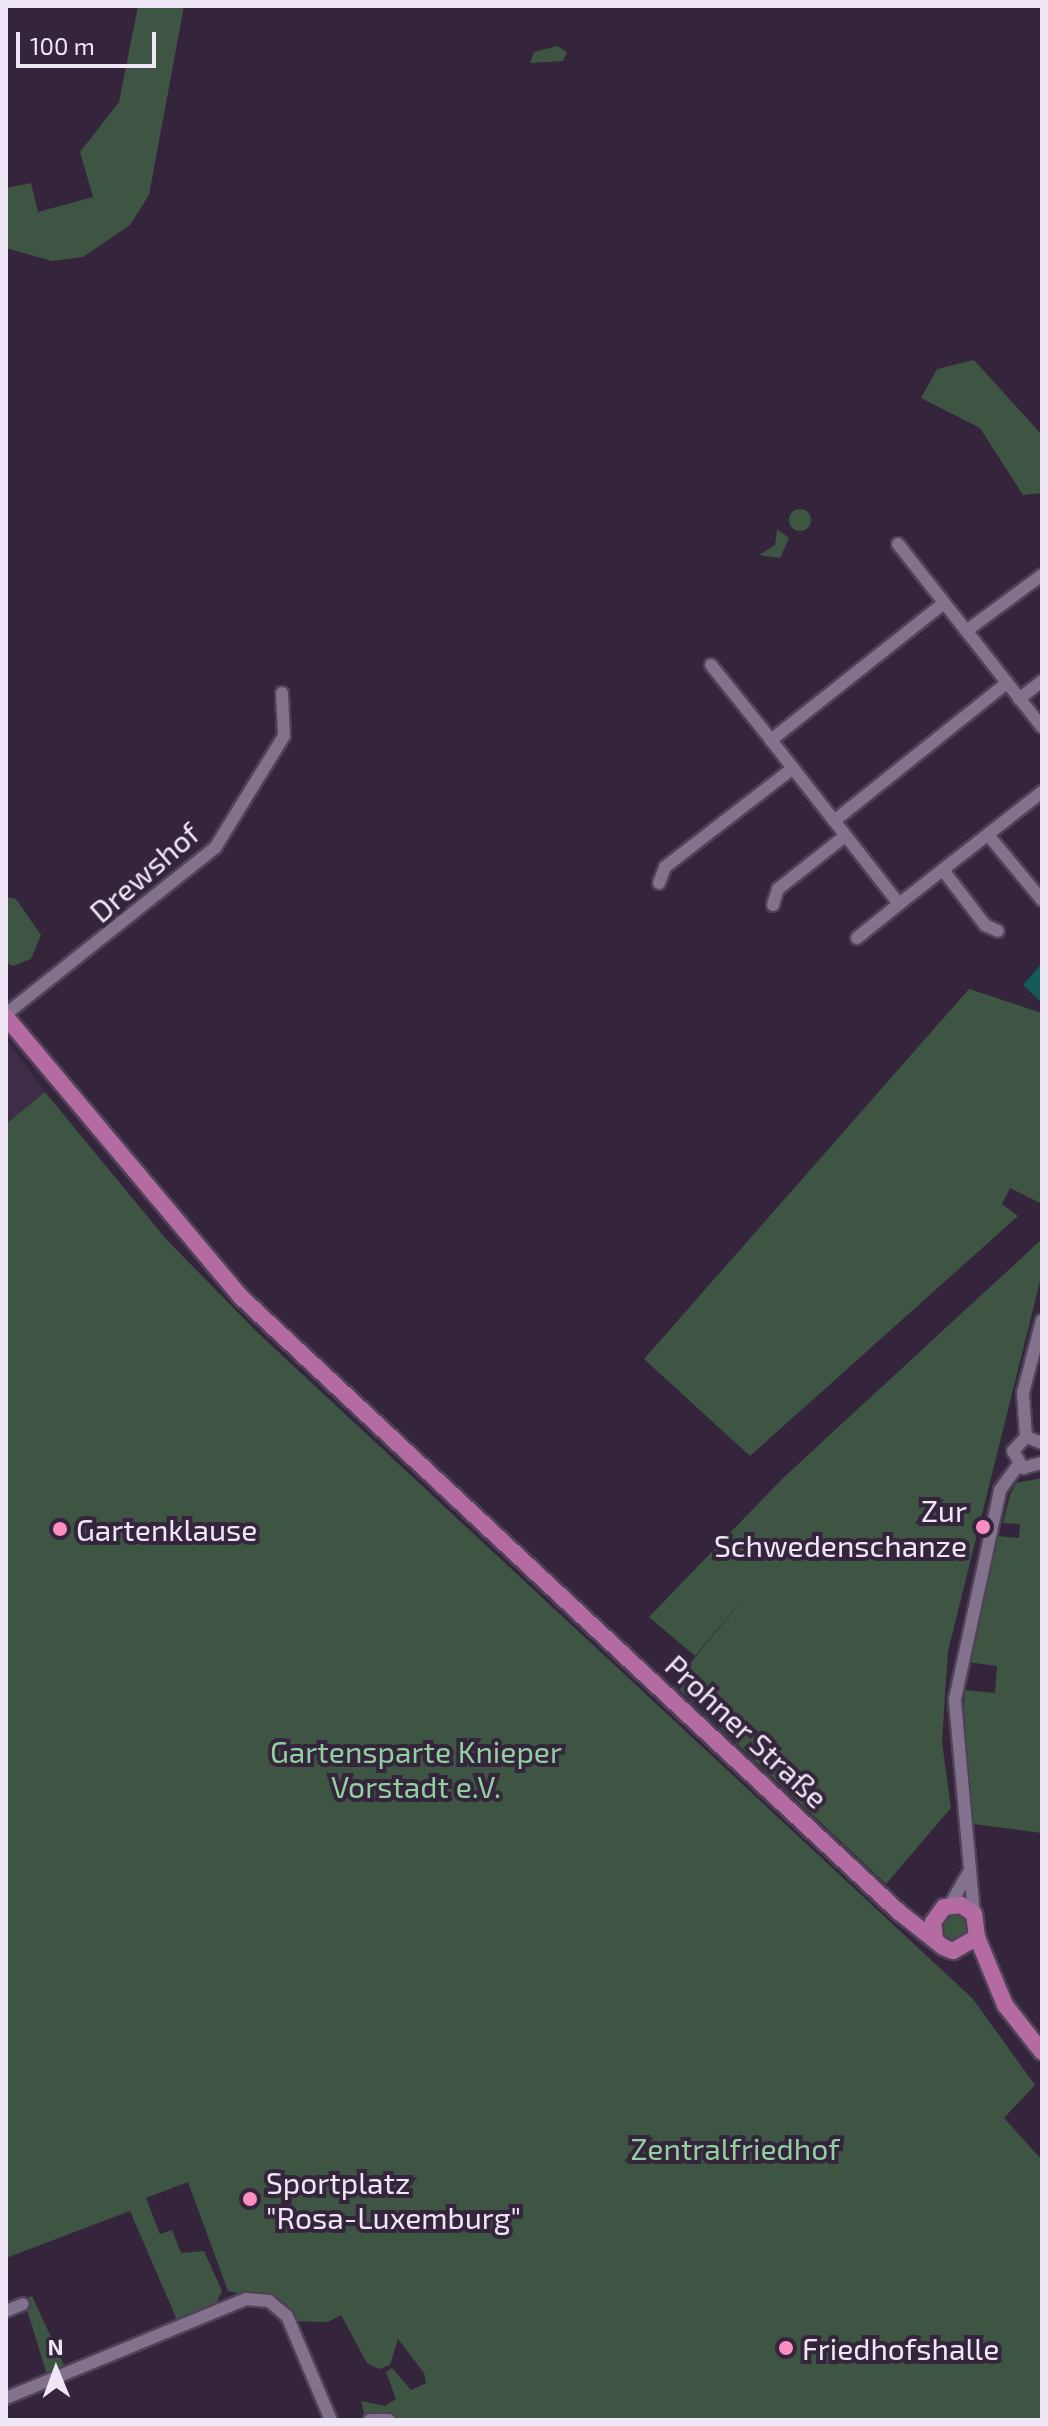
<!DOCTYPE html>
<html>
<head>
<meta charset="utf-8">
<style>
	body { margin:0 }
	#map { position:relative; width:1048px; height:2426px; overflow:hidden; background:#34253c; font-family:"Exo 2",sans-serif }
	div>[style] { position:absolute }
	.built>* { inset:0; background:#3e2c49 }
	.green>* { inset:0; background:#3d5542 }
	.round { border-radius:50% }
	.water>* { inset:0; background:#145a5b }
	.roads { filter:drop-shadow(2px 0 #4e4256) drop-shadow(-2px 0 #4e4256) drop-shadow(0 2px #4e4256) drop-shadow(0 -2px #4e4256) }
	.minor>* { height:12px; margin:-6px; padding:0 6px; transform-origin:6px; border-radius:6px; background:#83728d }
	.major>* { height:16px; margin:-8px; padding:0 8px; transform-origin:8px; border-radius:8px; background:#b46ba2 }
	.dots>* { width:22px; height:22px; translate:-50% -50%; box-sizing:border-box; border:4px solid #34253c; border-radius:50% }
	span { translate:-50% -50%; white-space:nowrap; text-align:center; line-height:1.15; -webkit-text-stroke:8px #34253c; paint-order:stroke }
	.street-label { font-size:30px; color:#f0e7f6 }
	.poi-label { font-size:30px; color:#f0e7f6 }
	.right { translate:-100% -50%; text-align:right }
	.left { translate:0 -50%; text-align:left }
	.park-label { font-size:30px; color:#91d09e }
	.frame { position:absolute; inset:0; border:8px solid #f0e7f6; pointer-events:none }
	.north { position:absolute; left:16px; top:2330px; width:80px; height:80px; -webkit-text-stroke:6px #34253c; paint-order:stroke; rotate:359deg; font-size:22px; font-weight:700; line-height:32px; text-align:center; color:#f0e7f6 }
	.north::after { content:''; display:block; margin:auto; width:28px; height:36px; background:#f0e7f6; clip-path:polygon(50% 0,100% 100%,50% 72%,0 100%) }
	.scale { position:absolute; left:16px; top:32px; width:140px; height:36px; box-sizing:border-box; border:4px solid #f0e7f6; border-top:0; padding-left:10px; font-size:24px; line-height:28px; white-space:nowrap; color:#f0e7f6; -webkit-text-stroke:6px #34253c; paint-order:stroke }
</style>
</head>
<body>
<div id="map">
	<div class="built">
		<i style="clip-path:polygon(6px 1039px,45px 1092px,6px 1124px)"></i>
	</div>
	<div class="green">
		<i style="clip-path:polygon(138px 6px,184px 6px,149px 195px,130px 225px,83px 257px,52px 261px,6px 248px,6px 188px,31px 183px,38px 212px,93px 197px,80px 152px,119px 102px)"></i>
		<i style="clip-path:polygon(557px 46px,567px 52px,563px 61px,530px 63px,534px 52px)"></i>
		<i style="clip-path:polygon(974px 360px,1042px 435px,1042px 493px,1023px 495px,980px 428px,921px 398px,937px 369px)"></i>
		<i class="round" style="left:789px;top:509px;width:22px;height:22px"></i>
		<i style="clip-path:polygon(777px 529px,789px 538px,780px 558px,759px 555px,775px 545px)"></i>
		<i style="clip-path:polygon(6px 897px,16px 899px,41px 935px,31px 959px,13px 966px,6px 963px)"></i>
		<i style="clip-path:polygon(969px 989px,1042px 1013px,1042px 1204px,1010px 1188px,1002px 1204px,1018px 1216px,750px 1456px,644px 1359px)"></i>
		<i style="clip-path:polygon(45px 1092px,166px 1239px,257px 1332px,973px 1999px,1035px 2085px,1004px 2118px,1042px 2160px,1042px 2420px,366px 2420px,361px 2401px,385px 2406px,396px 2399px,386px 2372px,392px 2368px,411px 2390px,426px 2383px,424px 2373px,398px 2339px,390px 2365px,379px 2369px,367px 2363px,341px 2315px,328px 2322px,290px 2321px,272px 2300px,228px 2291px,188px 2182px,146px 2198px,160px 2234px,172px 2230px,181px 2253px,204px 2251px,222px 2291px,217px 2302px,177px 2320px,130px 2211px,6px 2258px,6px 1124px)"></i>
		<i style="clip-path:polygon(1042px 1239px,1042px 1273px,948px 1651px,942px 1742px,951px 1808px,886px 1884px,673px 1684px,749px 1592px,695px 1656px,649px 1617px,782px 1479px)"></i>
		<i style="clip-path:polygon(1042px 1478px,1042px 1833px,973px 1824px,963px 1722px,965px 1690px,995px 1693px,997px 1666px,967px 1662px,998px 1536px,1019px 1538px,1020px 1524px,1003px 1523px,1010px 1495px,1016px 1483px)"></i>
		<i style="clip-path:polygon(955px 1910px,973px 1923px,965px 1944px,943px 1941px,940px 1919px)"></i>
		<i style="clip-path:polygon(32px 2296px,65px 2367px,47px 2375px,24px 2300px,11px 2305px)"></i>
	</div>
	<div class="water">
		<i style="clip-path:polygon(1042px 963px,1042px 1003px,1023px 985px)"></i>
	</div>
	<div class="roads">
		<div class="minor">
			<i style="left:898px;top:544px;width:233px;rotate:51.8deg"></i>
			<i style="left:944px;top:603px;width:221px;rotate:141.6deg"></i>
			<i style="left:771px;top:740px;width:208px;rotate:52deg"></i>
			<i style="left:899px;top:904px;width:182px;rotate:-38.1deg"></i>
			<i style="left:966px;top:631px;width:94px;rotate:-36.4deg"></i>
			<i style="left:711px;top:665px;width:96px;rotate:51.3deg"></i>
			<i style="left:1019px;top:699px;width:29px;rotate:-38deg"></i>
			<i style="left:834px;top:821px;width:221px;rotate:-38.6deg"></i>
			<i style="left:989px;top:836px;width:83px;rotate:50.4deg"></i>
			<i style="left:943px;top:870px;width:69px;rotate:52.6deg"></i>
			<i style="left:985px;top:925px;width:14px;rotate:25deg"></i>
			<i style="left:659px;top:883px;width:17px;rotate:-69deg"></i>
			<i style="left:665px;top:867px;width:162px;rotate:-37.7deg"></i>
			<i style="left:773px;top:905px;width:17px;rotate:-73deg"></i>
			<i style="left:778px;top:889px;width:85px;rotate:-38.3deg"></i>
			<i style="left:857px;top:938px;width:54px;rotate:-39deg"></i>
			<i style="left:6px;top:1014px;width:267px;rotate:-38.5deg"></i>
			<i style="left:215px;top:848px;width:132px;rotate:-58.4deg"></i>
			<i style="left:284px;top:736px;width:43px;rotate:-92.7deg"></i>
			<i style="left:1026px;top:1437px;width:44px;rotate:-93.9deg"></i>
			<i style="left:1023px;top:1393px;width:75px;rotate:-75.4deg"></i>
			<i style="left:1042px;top:1443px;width:17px;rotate:-159deg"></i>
			<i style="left:1026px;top:1437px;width:19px;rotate:133deg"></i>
			<i style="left:1013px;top:1451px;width:20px;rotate:60deg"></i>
			<i style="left:1023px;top:1468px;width:20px;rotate:-15deg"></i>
			<i style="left:950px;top:1905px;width:38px;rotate:-60deg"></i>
			<i style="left:974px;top:1914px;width:216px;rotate:-95.1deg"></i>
			<i style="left:955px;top:1699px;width:214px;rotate:-77.8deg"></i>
			<i style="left:1000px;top:1490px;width:31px;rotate:-54deg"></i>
			<i style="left:6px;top:2311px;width:18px;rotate:-22deg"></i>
			<i style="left:6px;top:2398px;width:260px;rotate:-22.4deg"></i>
			<i style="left:246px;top:2299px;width:23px;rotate:5deg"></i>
			<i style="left:269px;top:2301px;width:23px;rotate:40deg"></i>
			<i style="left:287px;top:2316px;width:113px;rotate:67.1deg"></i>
			<i style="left:370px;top:2420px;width:19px"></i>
		</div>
		<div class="major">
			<i style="left:6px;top:1017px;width:366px;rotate:50deg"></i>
			<i style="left:241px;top:1297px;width:901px;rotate:43.07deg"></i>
			<i style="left:899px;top:1912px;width:56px;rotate:38.5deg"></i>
			<i style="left:943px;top:1947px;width:11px;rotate:22deg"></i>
			<i style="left:953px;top:1951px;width:28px;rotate:-30deg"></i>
			<i style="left:977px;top:1937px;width:23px;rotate:-97deg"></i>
			<i style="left:974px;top:1914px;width:16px;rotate:-145deg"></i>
			<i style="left:961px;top:1905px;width:17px;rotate:173deg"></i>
			<i style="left:944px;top:1907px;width:19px;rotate:126deg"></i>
			<i style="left:933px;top:1922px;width:17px;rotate:83deg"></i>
			<i style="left:977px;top:1937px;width:74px;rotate:67.6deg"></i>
			<i style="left:1005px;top:2005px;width:60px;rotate:51.8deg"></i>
		</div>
	</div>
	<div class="dots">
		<i style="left:983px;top:1527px;background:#fc8fc2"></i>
		<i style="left:60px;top:1529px;background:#fc8fc2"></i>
		<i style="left:250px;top:2199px;background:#fc8fc2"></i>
		<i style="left:786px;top:2348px;background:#fc8fc2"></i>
	</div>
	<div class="street-label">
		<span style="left:144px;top:872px;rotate:-41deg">Drewshof</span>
		<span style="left:747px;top:1731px;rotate:43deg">Prohner Straße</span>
	</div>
	<div class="poi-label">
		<span class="right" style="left:967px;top:1527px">Zur<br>Schwedenschanze</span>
		<span class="left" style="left:76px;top:1529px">Gartenklause</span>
		<span class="left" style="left:266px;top:2199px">Sportplatz<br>"Rosa-Luxemburg"</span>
		<span class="left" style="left:802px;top:2348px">Friedhofshalle</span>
	</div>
	<div class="park-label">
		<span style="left:416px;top:1768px">Gartensparte Knieper<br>Vorstadt e.V.</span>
		<span style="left:735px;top:2148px">Zentralfriedhof</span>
	</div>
	<div class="frame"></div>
	<div class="north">N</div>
	<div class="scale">100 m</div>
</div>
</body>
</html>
